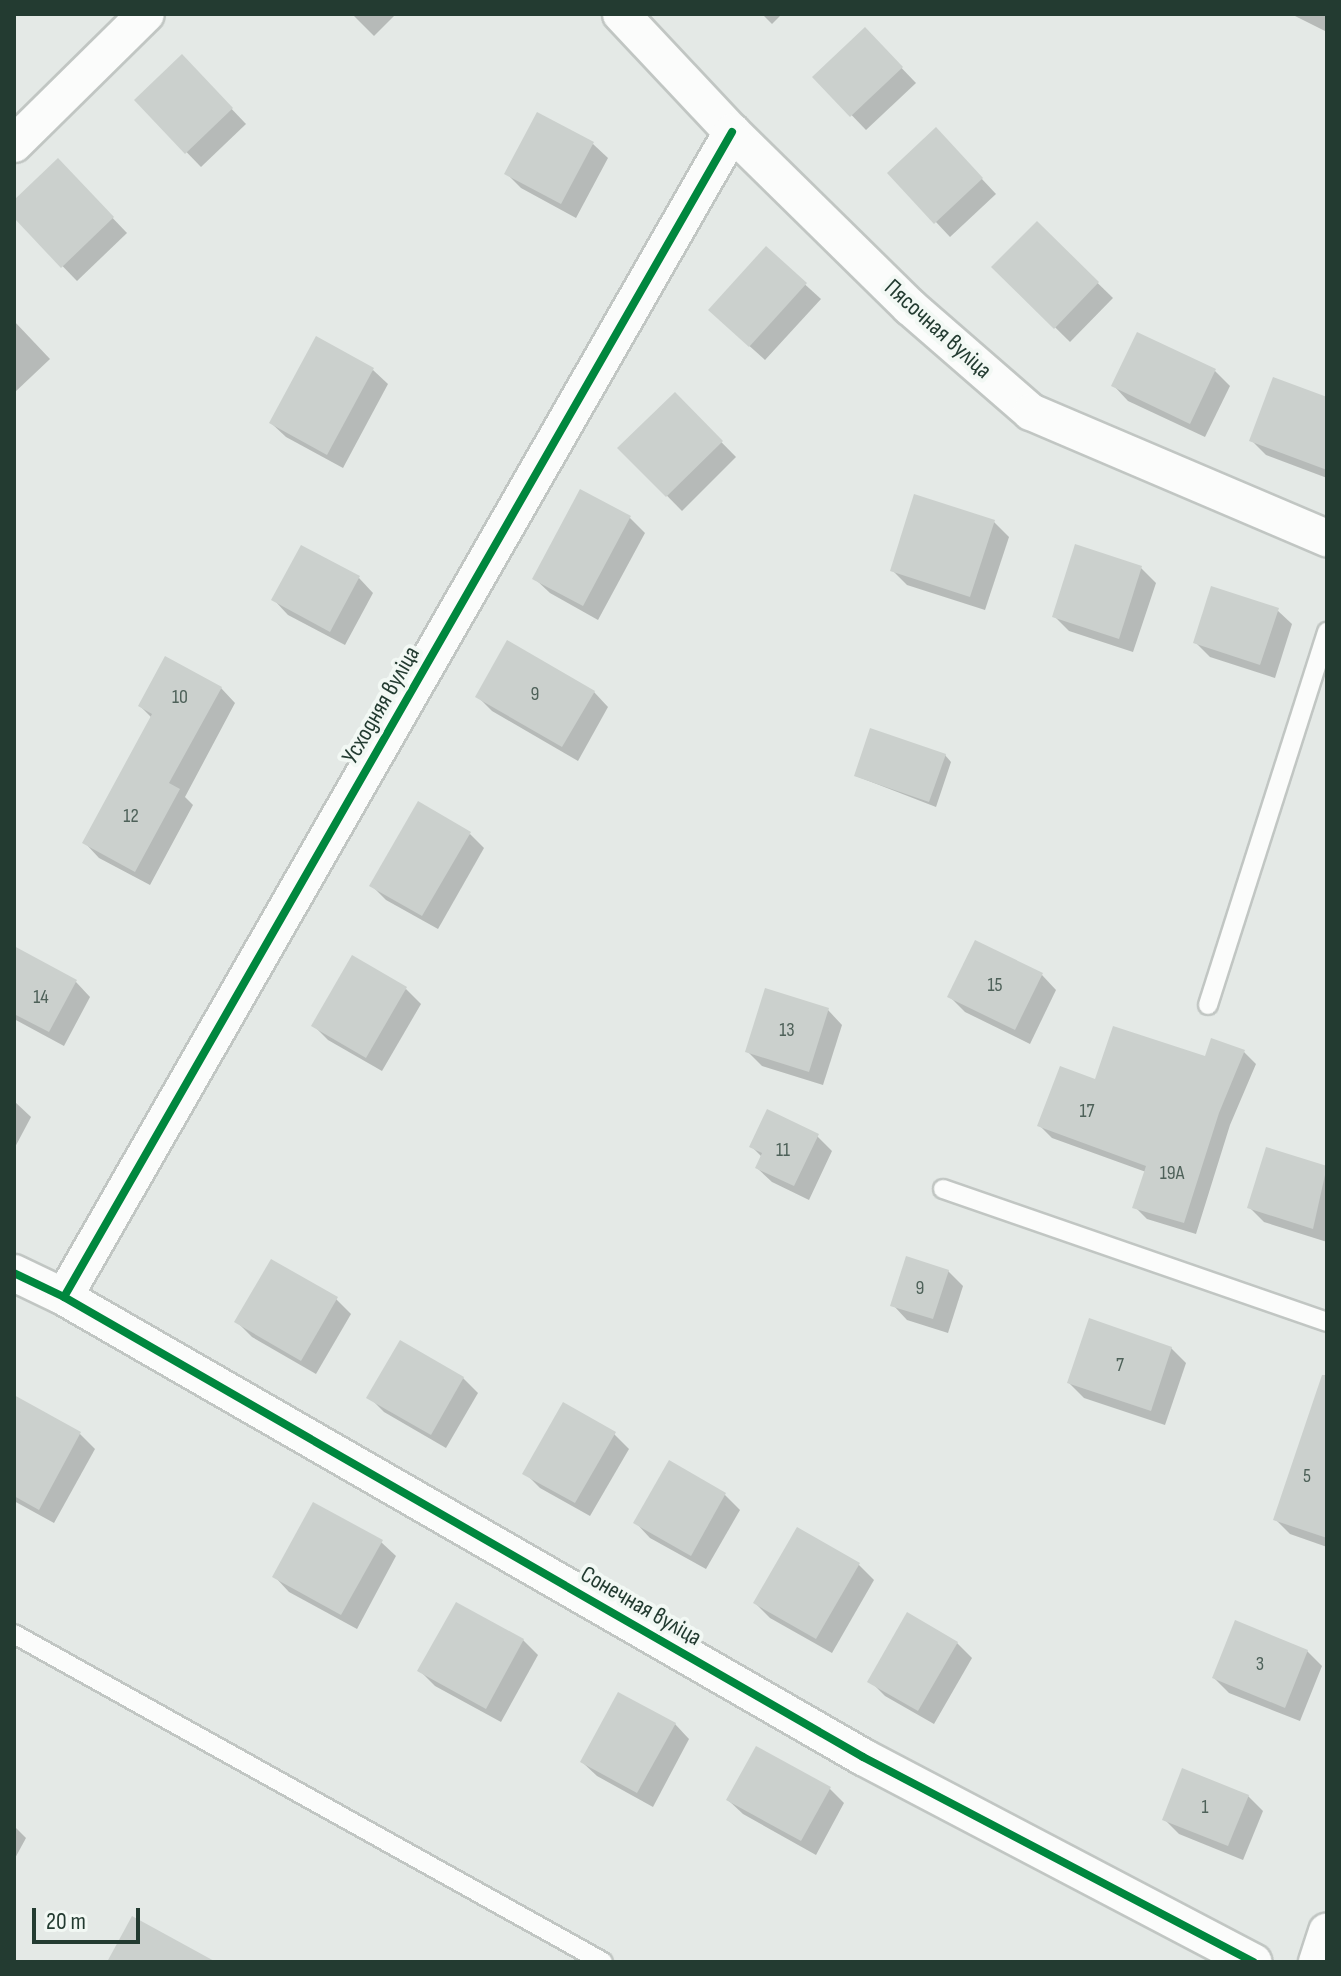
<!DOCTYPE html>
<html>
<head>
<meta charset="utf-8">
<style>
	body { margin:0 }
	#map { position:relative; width:1341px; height:1976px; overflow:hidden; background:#e4e9e6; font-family:"Sofia Sans Condensed",sans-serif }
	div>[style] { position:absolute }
	.shadow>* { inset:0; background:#0003 }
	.building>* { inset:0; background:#cbd0cd }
	.roads { filter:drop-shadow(2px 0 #c1c6c3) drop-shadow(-2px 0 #c1c6c3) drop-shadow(0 2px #c1c6c3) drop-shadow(0 -2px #c1c6c3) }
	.lane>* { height:18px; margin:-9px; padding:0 9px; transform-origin:9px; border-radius:9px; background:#fbfcfb }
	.street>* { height:36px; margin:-18px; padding:0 18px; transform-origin:18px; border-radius:18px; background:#fbfcfb }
	.cycleway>* { height:8px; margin:-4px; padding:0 4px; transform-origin:4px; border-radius:4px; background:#00873e }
	span { translate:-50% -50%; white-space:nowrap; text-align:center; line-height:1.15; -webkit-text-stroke:8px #f2f8f4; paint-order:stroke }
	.number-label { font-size:20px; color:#4e6159 }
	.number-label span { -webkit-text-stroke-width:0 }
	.street-label { font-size:24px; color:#233b31 }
	.frame { position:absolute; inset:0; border:16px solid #233b31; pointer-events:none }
	.scale { position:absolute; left:32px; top:1908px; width:108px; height:36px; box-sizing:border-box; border:4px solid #233b31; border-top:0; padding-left:10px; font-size:24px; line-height:28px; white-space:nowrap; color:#233b31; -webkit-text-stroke:6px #f2f8f4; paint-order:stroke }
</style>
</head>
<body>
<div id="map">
	<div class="shadow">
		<i style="clip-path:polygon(352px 14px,396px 14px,374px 36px)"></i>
		<i style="clip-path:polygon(762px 14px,782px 14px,772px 24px)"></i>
		<i style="clip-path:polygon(1293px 14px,1327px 14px,1327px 32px,1295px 16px)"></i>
		<i style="clip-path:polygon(865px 30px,916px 83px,866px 130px,815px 77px)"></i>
		<i style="clip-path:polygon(182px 57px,246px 124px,201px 167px,136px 100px)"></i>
		<i style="clip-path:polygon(593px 144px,608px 158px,576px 218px,521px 188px,506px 173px)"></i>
		<i style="clip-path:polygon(950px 145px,996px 194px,950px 237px,890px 173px)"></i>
		<i style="clip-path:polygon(58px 161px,127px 233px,77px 281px,14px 216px,14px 203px)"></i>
		<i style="clip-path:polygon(1037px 224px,1113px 298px,1070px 342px,994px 267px)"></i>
		<i style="clip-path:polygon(766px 249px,821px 299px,765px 360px,726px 325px)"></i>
		<i style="clip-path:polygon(14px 321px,50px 359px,14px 393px)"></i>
		<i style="clip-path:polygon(373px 370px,388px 384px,343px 468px,286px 437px,271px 423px)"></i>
		<i style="clip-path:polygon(1215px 371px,1230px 386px,1205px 437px,1128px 401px,1114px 386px)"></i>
		<i style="clip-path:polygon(675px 395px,736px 457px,682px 511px,620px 448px)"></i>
		<i style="clip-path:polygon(1327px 399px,1327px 478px,1266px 455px,1251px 440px)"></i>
		<i style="clip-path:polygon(581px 492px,630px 518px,645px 533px,598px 620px,550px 593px,535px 579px)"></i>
		<i style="clip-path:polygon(994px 522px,1009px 537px,985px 610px,907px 585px,892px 570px)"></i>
		<i style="clip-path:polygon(1141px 568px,1156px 583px,1133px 652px,1069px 631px,1054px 616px)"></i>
		<i style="clip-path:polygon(359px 578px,373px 593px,345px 645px,288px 615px,274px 600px)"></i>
		<i style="clip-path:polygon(1277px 610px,1292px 624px,1275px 678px,1210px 657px,1195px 642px)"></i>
		<i style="clip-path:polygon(221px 688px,235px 703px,185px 797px,193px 805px,150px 885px,99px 858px,85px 843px,152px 718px,140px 706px)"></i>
		<i style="clip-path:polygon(594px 692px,608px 707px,578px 761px,492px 711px,477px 696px)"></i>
		<i style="clip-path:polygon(945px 755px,951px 762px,936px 807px,856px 776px)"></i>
		<i style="clip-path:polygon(470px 834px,484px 848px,438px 929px,386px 900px,371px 885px)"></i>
		<i style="clip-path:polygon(14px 949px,76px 982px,90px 997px,64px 1046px,14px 1019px)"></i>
		<i style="clip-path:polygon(1042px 975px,1056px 990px,1030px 1044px,965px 1012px,950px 997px)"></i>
		<i style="clip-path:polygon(406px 989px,421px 1004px,382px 1071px,328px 1040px,314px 1026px)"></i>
		<i style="clip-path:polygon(828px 1010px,842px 1025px,823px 1085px,762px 1066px,747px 1051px)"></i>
		<i style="clip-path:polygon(1244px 1052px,1256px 1064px,1230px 1125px,1196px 1234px,1147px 1219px,1135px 1207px,1146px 1172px,1052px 1138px,1040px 1126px,1096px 1082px)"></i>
		<i style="clip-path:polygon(14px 1101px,31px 1117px,14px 1149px)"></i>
		<i style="clip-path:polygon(817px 1136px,832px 1151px,809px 1200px,772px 1182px,757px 1168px,762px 1157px,751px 1146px)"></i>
		<i style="clip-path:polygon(1268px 1149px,1327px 1168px,1327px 1242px,1264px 1222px,1249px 1207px)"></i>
		<i style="clip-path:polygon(948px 1271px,963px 1286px,948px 1333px,907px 1320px,893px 1305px)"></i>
		<i style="clip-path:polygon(336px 1299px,351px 1314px,316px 1374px,252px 1337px,237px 1322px)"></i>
		<i style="clip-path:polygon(1171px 1348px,1186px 1363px,1165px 1425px,1084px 1398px,1069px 1383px)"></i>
		<i style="clip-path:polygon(463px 1378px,478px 1393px,446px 1448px,384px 1412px,369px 1397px)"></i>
		<i style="clip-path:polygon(14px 1397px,80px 1434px,95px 1449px,54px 1523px,14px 1501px)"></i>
		<i style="clip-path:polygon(1327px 1433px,1327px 1547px,1290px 1534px,1275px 1519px)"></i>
		<i style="clip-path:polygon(614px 1434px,629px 1449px,590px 1516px,540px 1488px,525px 1473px)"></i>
		<i style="clip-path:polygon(670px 1463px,725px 1495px,740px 1510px,706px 1569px,650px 1538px,636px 1523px)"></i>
		<i style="clip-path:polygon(798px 1530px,859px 1565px,874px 1580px,832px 1653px,770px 1618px,755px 1603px)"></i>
		<i style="clip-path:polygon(381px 1542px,396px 1556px,357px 1629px,289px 1592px,275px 1577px)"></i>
		<i style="clip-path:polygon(523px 1640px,538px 1655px,501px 1722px,435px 1686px,420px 1671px)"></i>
		<i style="clip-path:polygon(957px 1643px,972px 1658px,934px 1724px,885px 1696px,870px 1681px)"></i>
		<i style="clip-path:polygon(1307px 1651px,1322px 1666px,1300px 1721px,1229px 1693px,1214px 1678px)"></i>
		<i style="clip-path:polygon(675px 1724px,689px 1739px,653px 1807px,597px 1776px,582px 1762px)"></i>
		<i style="clip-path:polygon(829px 1788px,844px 1803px,816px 1855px,743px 1814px,728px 1800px)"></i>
		<i style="clip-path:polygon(1248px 1796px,1263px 1811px,1243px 1860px,1179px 1834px,1164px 1819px)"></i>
		<i style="clip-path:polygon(14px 1826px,26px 1838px,14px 1860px)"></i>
	</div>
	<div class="building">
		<i style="clip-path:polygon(865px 27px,903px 67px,850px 117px,812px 77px)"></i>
		<i style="clip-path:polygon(182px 54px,233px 108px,185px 154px,134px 100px)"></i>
		<i style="clip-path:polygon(537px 112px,594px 142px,561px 204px,504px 174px)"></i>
		<i style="clip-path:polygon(936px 127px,983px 178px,934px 224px,887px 173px)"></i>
		<i style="clip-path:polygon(58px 158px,114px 217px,61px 268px,14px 218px,14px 200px)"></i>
		<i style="clip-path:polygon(1037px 221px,1099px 282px,1054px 329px,991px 267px)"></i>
		<i style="clip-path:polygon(766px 246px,807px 283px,749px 347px,708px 310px)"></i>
		<i style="clip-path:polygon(1137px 332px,1216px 369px,1190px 424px,1111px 386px)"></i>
		<i style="clip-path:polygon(316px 336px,374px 368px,327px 455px,269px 423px)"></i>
		<i style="clip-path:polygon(1273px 377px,1327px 397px,1327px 470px,1249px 441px)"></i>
		<i style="clip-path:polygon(675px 392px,723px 441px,666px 497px,617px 448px)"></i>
		<i style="clip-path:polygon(580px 489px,631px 516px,583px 606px,532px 579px)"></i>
		<i style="clip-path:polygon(914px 494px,995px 520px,970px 597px,890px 571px)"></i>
		<i style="clip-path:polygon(1075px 544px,1142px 566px,1119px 639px,1052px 617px)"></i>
		<i style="clip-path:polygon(301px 545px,360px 576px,330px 632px,271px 600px)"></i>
		<i style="clip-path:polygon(1211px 586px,1279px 608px,1260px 665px,1193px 643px)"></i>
		<i style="clip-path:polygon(507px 640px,595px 691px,562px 747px,475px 697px)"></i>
		<i style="clip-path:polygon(165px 656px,222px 687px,169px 783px,180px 789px,135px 872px,82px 843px,152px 714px,138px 706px)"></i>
		<i style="clip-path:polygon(870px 728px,946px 754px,929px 802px,854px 776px)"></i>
		<i style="clip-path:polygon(418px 801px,471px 832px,422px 916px,369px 886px)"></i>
		<i style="clip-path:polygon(975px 940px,1043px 973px,1015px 1030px,947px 997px)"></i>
		<i style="clip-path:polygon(14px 946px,77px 980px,49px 1032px,14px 1014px)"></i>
		<i style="clip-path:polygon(352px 955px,407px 987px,366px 1058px,311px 1026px)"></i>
		<i style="clip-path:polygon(765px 988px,829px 1008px,809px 1072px,745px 1052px)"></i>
		<i style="clip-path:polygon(1113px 1026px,1205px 1056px,1211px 1038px,1245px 1050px,1219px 1113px,1184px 1223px,1132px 1208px,1146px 1166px,1037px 1126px,1060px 1066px,1095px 1079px)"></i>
		<i style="clip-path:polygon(767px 1109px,819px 1134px,794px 1186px,755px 1168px,762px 1153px,749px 1147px)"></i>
		<i style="clip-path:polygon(1266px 1147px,1327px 1166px,1313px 1229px,1247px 1208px)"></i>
		<i style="clip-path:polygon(906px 1256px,949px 1270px,933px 1319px,890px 1306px)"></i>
		<i style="clip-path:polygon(271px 1259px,338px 1297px,301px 1361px,234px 1322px)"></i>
		<i style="clip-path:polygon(1089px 1318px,1172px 1347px,1151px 1411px,1067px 1383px)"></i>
		<i style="clip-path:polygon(400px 1340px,464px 1377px,431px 1435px,366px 1398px)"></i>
		<i style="clip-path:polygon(1322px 1375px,1327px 1375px,1327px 1538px,1273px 1520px)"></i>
		<i style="clip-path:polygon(14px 1395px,81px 1432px,39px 1510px,14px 1496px)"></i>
		<i style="clip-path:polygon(563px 1402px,616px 1432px,575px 1503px,522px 1474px)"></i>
		<i style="clip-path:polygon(669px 1460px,726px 1493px,691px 1556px,633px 1523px)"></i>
		<i style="clip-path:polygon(313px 1502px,383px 1540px,341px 1615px,272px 1577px)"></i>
		<i style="clip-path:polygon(797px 1527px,860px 1563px,816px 1639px,753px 1603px)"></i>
		<i style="clip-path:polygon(456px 1602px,524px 1639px,486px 1709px,417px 1671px)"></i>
		<i style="clip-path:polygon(907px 1612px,958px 1642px,918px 1711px,867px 1682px)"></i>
		<i style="clip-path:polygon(1235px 1620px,1308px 1650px,1285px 1708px,1212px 1678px)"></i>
		<i style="clip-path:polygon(618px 1692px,676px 1723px,637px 1793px,580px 1762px)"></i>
		<i style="clip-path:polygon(756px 1746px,831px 1787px,801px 1841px,726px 1800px)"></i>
		<i style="clip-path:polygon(1182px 1768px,1249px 1795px,1228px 1846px,1162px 1820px)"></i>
		<i style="clip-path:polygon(132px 1916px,216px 1962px,107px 1962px)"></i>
	</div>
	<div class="roads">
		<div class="lane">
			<i style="left:1208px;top:1005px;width:392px;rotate:-72.3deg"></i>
			<i style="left:943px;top:1189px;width:406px;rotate:19.1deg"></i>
			<i style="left:14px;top:1634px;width:674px;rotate:29.11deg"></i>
		</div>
		<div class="street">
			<i style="left:621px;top:14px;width:162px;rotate:46.8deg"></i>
			<i style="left:732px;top:132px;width:250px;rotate:44.5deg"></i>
			<i style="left:910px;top:307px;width:160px;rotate:41deg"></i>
			<i style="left:1031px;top:412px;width:322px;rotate:23.1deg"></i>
			<i style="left:14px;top:144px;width:185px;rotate:-44.6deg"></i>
			<i style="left:14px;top:1273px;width:55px;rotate:25.6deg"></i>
			<i style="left:64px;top:1297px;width:922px;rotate:29.93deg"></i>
			<i style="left:863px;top:1757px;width:441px;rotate:27.7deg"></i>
			<i style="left:64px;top:1297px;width:1343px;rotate:-60.17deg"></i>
			<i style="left:1317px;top:1962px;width:32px;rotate:-72deg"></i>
		</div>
	</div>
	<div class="cycleway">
		<i style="left:14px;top:1273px;width:55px;rotate:25.6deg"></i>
		<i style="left:64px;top:1297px;width:922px;rotate:29.93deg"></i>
		<i style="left:863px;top:1757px;width:441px;rotate:27.7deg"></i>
		<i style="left:64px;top:1297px;width:1343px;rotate:-60.17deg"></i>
	</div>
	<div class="number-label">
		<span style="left:535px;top:694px">9</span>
		<span style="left:180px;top:697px">10</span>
		<span style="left:131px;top:816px">12</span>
		<span style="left:995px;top:985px">15</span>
		<span style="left:41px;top:997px">14</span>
		<span style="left:787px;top:1030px">13</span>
		<span style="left:1087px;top:1111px">17</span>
		<span style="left:783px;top:1150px">11</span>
		<span style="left:1172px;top:1173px">19А</span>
		<span style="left:920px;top:1288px">9</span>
		<span style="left:1120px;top:1365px">7</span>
		<span style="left:1307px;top:1476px">5</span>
		<span style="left:1260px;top:1664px">3</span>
		<span style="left:1205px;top:1807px">1</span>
	</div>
	<div class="street-label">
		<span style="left:938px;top:329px;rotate:42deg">Пясочная вуліца</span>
		<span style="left:381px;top:705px;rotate:-60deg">Усходняя вуліца</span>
		<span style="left:641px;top:1606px;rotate:30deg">Сонечная вуліца</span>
	</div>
	<div class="frame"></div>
	<div class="scale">20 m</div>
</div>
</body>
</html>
